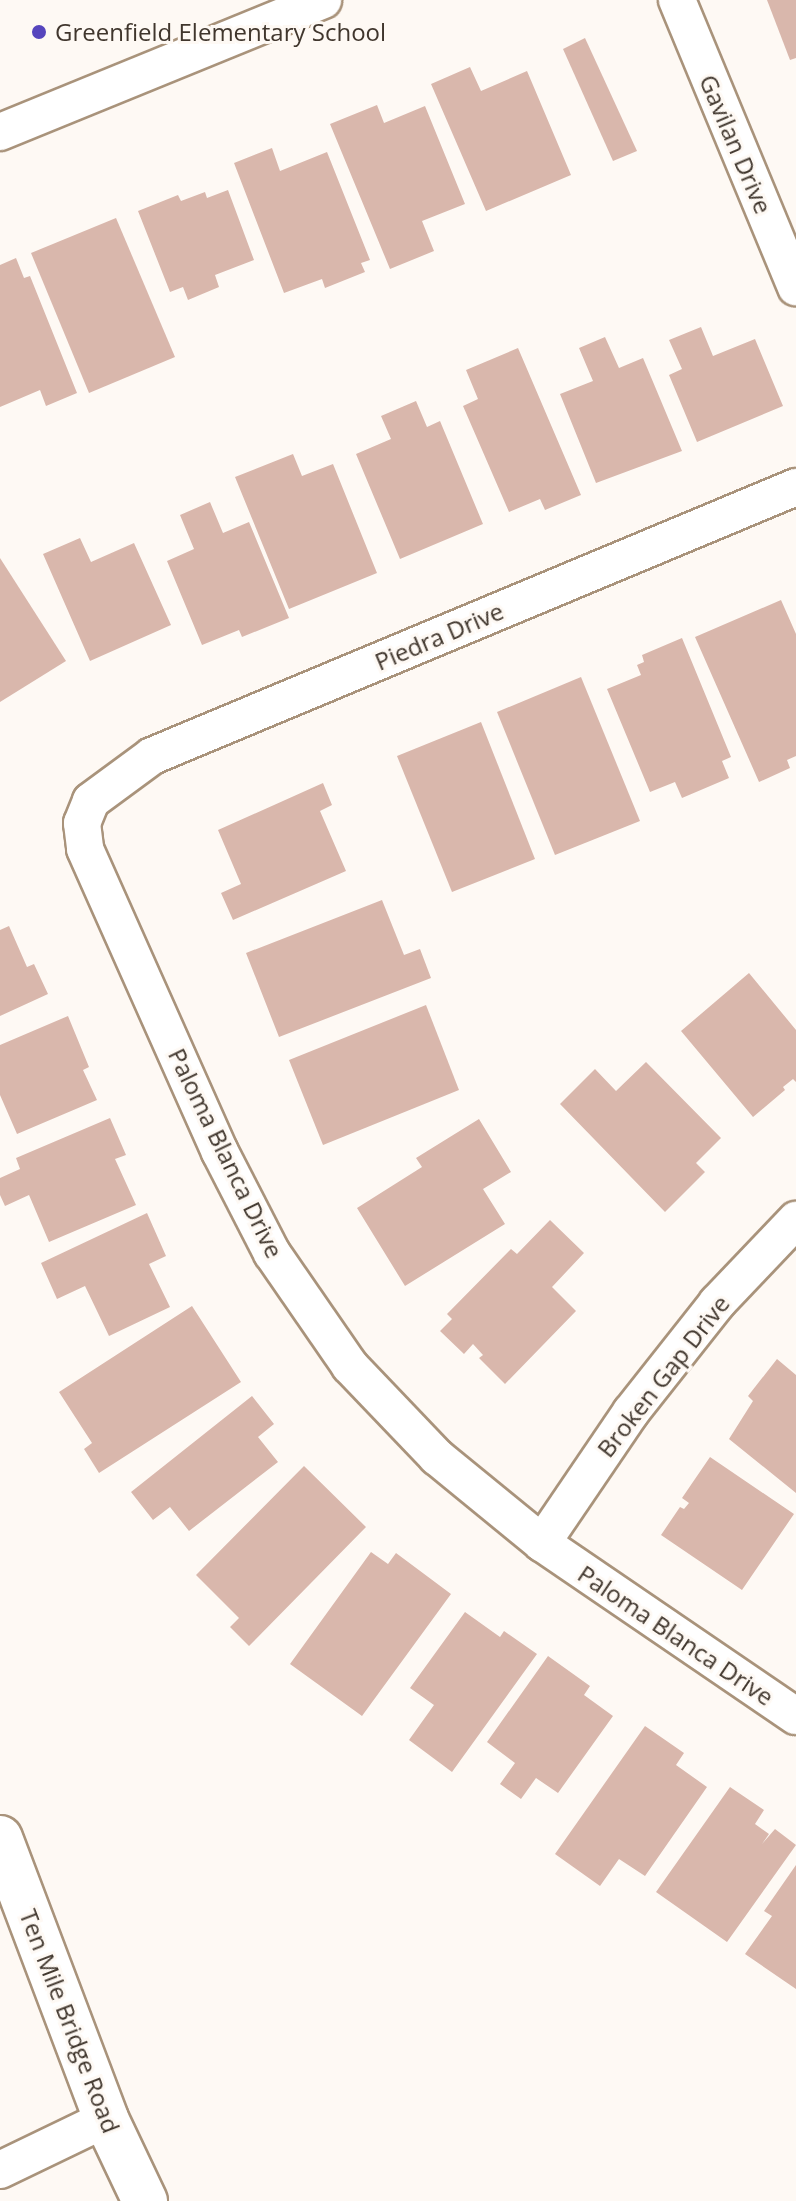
<!DOCTYPE html>
<html>
<head>
<meta charset="utf-8">
<style>
	body { margin:0 }
	#map { position:relative; width:796px; height:2201px; overflow:hidden; background:#fef9f4; font-family:"Open Sans",sans-serif }
	div>[style] { position:absolute }
	.building>* { inset:0; background:#d9b7ac }
	.roads { filter:drop-shadow(2px 0 #a9937b) drop-shadow(-2px 0 #a9937b) drop-shadow(0 2px #a9937b) drop-shadow(0 -2px #a9937b) }
	.minor>* { height:36px; margin:-18px; padding:0 18px; transform-origin:18px; border-radius:18px; background:#fff }
	.tertiary>* { height:44px; margin:-22px; padding:0 22px; transform-origin:22px; border-radius:22px; background:#fff }
	.dots>* { width:22px; height:22px; translate:-50% -50%; box-sizing:border-box; border:4px solid #fef9f4; border-radius:50% }
	span { translate:-50% -50%; white-space:nowrap; text-align:center; line-height:1.15; -webkit-text-stroke:6px #fef9f4; paint-order:stroke }
	.poi-label { font-size:24px; color:#40362d }
	.left { translate:0 -50%; text-align:left }
	.street-label { font-size:24px; color:#40362d }
</style>
</head>
<body>
<div id="map">
	<div class="building">
		<i style="clip-path:polygon(767px 0,796px 0,796px 58px,790px 60px)"></i>
		<i style="clip-path:polygon(585px 38px,637px 151px,613px 161px,563px 49px)"></i>
		<i style="clip-path:polygon(470px 67px,481px 91px,527px 71px,571px 175px,486px 211px,431px 84px)"></i>
		<i style="clip-path:polygon(377px 105px,384px 123px,425px 106px,465px 204px,422px 221px,434px 251px,390px 269px,330px 124px)"></i>
		<i style="clip-path:polygon(272px 148px,280px 171px,327px 152px,370px 260px,361px 263px,365px 272px,325px 288px,322px 279px,284px 293px,234px 163px)"></i>
		<i style="clip-path:polygon(228px 190px,254px 260px,215px 275px,219px 287px,188px 300px,183px 287px,170px 292px,138px 211px,178px 195px,181px 201px,205px 192px,207px 198px)"></i>
		<i style="clip-path:polygon(116px 218px,175px 357px,89px 393px,31px 253px)"></i>
		<i style="clip-path:polygon(16px 258px,24px 278px,30px 276px,77px 393px,46px 406px,40px 390px,0 407px,0 265px)"></i>
		<i style="clip-path:polygon(701px 327px,713px 356px,755px 339px,783px 406px,697px 442px,669px 375px,682px 369px,669px 340px)"></i>
		<i style="clip-path:polygon(605px 337px,619px 368px,643px 358px,682px 451px,596px 483px,560px 394px,593px 381px,579px 348px)"></i>
		<i style="clip-path:polygon(518px 348px,581px 495px,545px 510px,540px 499px,509px 512px,463px 406px,478px 399px,466px 370px)"></i>
		<i style="clip-path:polygon(416px 401px,427px 427px,440px 421px,483px 524px,400px 559px,356px 454px,391px 439px,381px 416px)"></i>
		<i style="clip-path:polygon(293px 454px,302px 476px,333px 464px,377px 573px,289px 609px,235px 477px)"></i>
		<i style="clip-path:polygon(210px 502px,223px 533px,249px 522px,289px 618px,242px 637px,239px 630px,202px 645px,167px 561px,194px 549px,180px 515px)"></i>
		<i style="clip-path:polygon(80px 538px,91px 562px,134px 543px,171px 625px,90px 661px,43px 554px)"></i>
		<i style="clip-path:polygon(0 558px,66px 661px,0 702px)"></i>
		<i style="clip-path:polygon(781px 600px,796px 634px,796px 756px,787px 760px,790px 768px,759px 782px,695px 637px)"></i>
		<i style="clip-path:polygon(682px 638px,731px 757px,722px 761px,729px 778px,682px 798px,675px 782px,650px 792px,607px 689px,641px 675px,637px 665px,644px 662px,642px 655px)"></i>
		<i style="clip-path:polygon(581px 677px,640px 821px,555px 855px,497px 712px)"></i>
		<i style="clip-path:polygon(481px 722px,535px 859px,452px 892px,397px 756px)"></i>
		<i style="clip-path:polygon(323px 783px,332px 805px,320px 811px,346px 871px,233px 920px,221px 893px,241px 884px,218px 830px)"></i>
		<i style="clip-path:polygon(382px 900px,404px 955px,420px 949px,431px 978px,279px 1037px,246px 953px)"></i>
		<i style="clip-path:polygon(9px 926px,27px 967px,34px 964px,48px 994px,0 1016px,0 930px)"></i>
		<i style="clip-path:polygon(749px 973px,796px 1030px,796px 1082px,793px 1079px,783px 1087px,785px 1090px,753px 1117px,681px 1031px)"></i>
		<i style="clip-path:polygon(426px 1005px,459px 1090px,323px 1145px,289px 1060px)"></i>
		<i style="clip-path:polygon(68px 1016px,89px 1067px,83px 1070px,97px 1100px,17px 1134px,0 1095px,0 1045px)"></i>
		<i style="clip-path:polygon(646px 1062px,721px 1138px,696px 1163px,705px 1172px,665px 1212px,560px 1104px,595px 1069px,616px 1091px)"></i>
		<i style="clip-path:polygon(110px 1118px,126px 1155px,115px 1159px,136px 1205px,49px 1242px,29px 1195px,5px 1206px,0 1195px,0 1178px,20px 1169px,16px 1158px)"></i>
		<i style="clip-path:polygon(479px 1119px,511px 1172px,483px 1189px,505px 1224px,405px 1286px,357px 1208px,422px 1167px,416px 1158px)"></i>
		<i style="clip-path:polygon(147px 1213px,166px 1256px,149px 1264px,170px 1307px,109px 1336px,85px 1286px,57px 1299px,41px 1263px)"></i>
		<i style="clip-path:polygon(550px 1220px,584px 1253px,552px 1287px,576px 1311px,505px 1384px,479px 1358px,483px 1355px,473px 1344px,464px 1354px,440px 1331px,452px 1319px,447px 1314px,511px 1249px,517px 1254px)"></i>
		<i style="clip-path:polygon(192px 1306px,241px 1382px,99px 1473px,84px 1449px,92px 1443px,59px 1392px)"></i>
		<i style="clip-path:polygon(777px 1359px,796px 1375px,796px 1493px,729px 1439px,753px 1401px,748px 1396px)"></i>
		<i style="clip-path:polygon(252px 1396px,274px 1424px,258px 1437px,278px 1462px,189px 1531px,170px 1507px,153px 1520px,131px 1492px)"></i>
		<i style="clip-path:polygon(710px 1457px,794px 1514px,742px 1590px,661px 1535px,680px 1507px,684px 1509px,689px 1503px,682px 1498px)"></i>
		<i style="clip-path:polygon(304px 1466px,366px 1527px,249px 1646px,230px 1627px,239px 1618px,196px 1575px)"></i>
		<i style="clip-path:polygon(371px 1552px,388px 1564px,396px 1553px,451px 1594px,362px 1716px,290px 1664px)"></i>
		<i style="clip-path:polygon(465px 1612px,500px 1637px,504px 1631px,537px 1654px,452px 1772px,409px 1740px,434px 1705px,410px 1688px)"></i>
		<i style="clip-path:polygon(548px 1656px,590px 1686px,584px 1695px,613px 1716px,558px 1793px,536px 1778px,521px 1799px,500px 1784px,515px 1763px,487px 1742px)"></i>
		<i style="clip-path:polygon(645px 1726px,684px 1753px,676px 1765px,707px 1787px,645px 1876px,619px 1859px,600px 1886px,555px 1854px)"></i>
		<i style="clip-path:polygon(730px 1787px,764px 1810px,755px 1824px,769px 1834px,762px 1844px,775px 1829px,796px 1845px,727px 1942px,656px 1892px)"></i>
		<i style="clip-path:polygon(796px 1865px,796px 1989px,745px 1954px,772px 1916px,764px 1911px)"></i>
	</div>
	<div class="roads">
		<div class="minor">
			<i style="left:677px;top:0;width:311px;rotate:67.5deg"></i>
			<i style="left:0;top:132px;width:349px;rotate:-22.2deg"></i>
			<i style="left:796px;top:487px;width:698px;rotate:157.33deg"></i>
			<i style="left:152px;top:756px;width:76px;rotate:143.6deg"></i>
			<i style="left:91px;top:801px;width:24px;rotate:112deg"></i>
			<i style="left:82px;top:823px;width:26px;rotate:83deg"></i>
			<i style="left:85px;top:849px;width:332px;rotate:66deg"></i>
			<i style="left:220px;top:1152px;width:114px;rotate:62.8deg"></i>
			<i style="left:272px;top:1253px;width:137px;rotate:55.4deg"></i>
			<i style="left:350px;top:1366px;width:126px;rotate:46.3deg"></i>
			<i style="left:437px;top:1457px;width:136px;rotate:39.3deg"></i>
			<i style="left:542px;top:1543px;width:307px;rotate:34.3deg"></i>
			<i style="left:542px;top:1543px;width:158px;rotate:-55.8deg"></i>
			<i style="left:631px;top:1412px;width:139px;rotate:-51.7deg"></i>
			<i style="left:717px;top:1303px;width:115px;rotate:-46.4deg"></i>
			<i style="left:0;top:2170px;width:118px;rotate:-25.7deg"></i>
		</div>
		<div class="tertiary">
			<i style="left:0;top:1838px;width:300px;rotate:69.3deg"></i>
			<i style="left:106px;top:2119px;width:91px;rotate:64.6deg"></i>
		</div>
	</div>
	<div class="dots">
		<i style="left:39px;top:32px;background:#5645bd"></i>
	</div>
	<div class="poi-label">
		<span class="left" style="left:55px;top:32px">Greenfield Elementary School</span>
	</div>
	<div class="street-label">
		<span style="left:736px;top:144px;rotate:67deg">Gavilan Drive</span>
		<span style="left:439px;top:636px;rotate:-23deg">Piedra Drive</span>
		<span style="left:226px;top:1153px;rotate:64deg">Paloma Blanca Drive</span>
		<span style="left:663px;top:1376px;rotate:-52deg">Broken Gap Drive</span>
		<span style="left:676px;top:1635px;rotate:34deg">Paloma Blanca Drive</span>
		<span style="left:70px;top:2021px;rotate:69deg">Ten Mile Bridge Road</span>
	</div>
</div>
</body>
</html>
